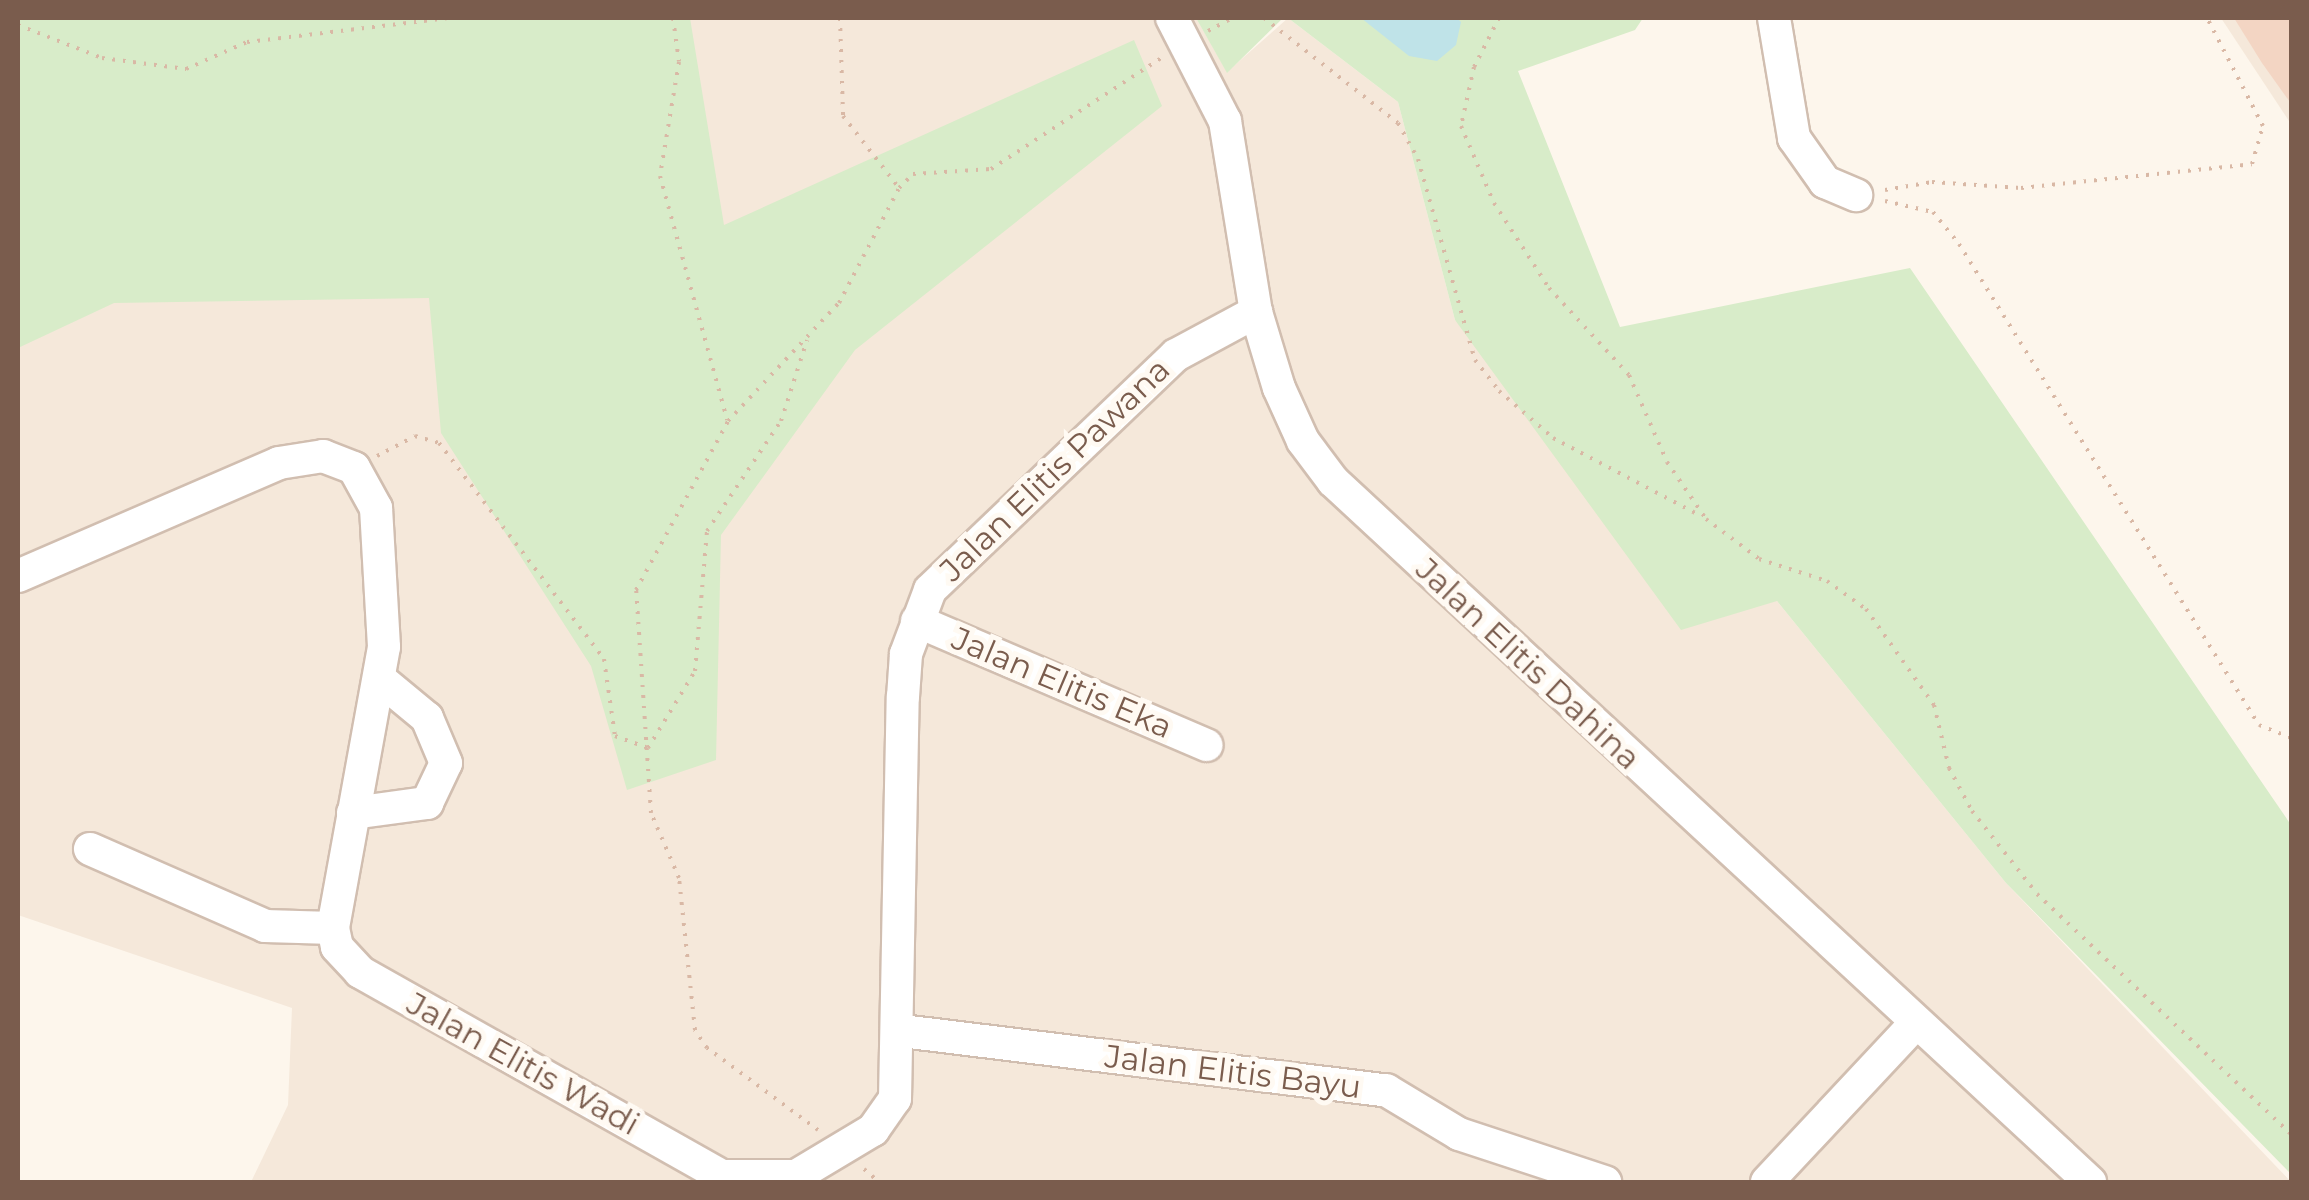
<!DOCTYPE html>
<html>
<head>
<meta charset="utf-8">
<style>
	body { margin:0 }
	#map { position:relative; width:2309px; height:1200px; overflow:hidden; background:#fdf6ec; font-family:Montserrat,sans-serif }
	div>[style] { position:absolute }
	.residential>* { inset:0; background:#f5e8da }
	.green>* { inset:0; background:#d8ecc9 }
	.water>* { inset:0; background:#bfe3e8 }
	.building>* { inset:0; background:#f3d5c3 }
	.path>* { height:4px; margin-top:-2px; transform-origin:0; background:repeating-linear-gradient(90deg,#d9b8a5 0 2.5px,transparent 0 10.5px) }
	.roads { filter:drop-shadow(2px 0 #d1beb0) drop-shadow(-2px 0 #d1beb0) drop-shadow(0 2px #d1beb0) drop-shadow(0 -2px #d1beb0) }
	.minor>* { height:32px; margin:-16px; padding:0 16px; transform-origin:16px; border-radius:16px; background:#fff }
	span { translate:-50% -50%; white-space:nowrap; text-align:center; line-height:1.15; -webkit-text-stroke:10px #fffaf3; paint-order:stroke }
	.street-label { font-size:32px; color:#7a5c4d }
	.frame { position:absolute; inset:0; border:20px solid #7a5c4d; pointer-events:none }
</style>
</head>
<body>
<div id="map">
	<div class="residential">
		<i style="clip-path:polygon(18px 18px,1196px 18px,1227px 72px,1288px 18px,1398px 102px,1455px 320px,1777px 601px,2006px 883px,2291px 1182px,251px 1182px,288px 1105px,292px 1008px,18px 915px)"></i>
		<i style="clip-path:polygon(2221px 18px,2291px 18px,2291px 124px)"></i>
	</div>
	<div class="green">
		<i style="clip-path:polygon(18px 18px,690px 18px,724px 225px,1134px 40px,1162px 106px,855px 350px,721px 535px,716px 760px,627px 790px,591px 666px,441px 433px,429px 298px,114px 303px,18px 348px)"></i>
		<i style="clip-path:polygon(1196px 18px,1283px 18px,1227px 73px)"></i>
		<i style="clip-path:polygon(1288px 18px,1643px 18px,1635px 30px,1518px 71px,1620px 327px,1910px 268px,2291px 825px,2291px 1174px,2006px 883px,1777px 601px,1681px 630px,1455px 320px,1398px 102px)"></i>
	</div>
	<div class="water">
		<i style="clip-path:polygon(1361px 18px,1457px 18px,1461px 22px,1456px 45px,1437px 61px,1409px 56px)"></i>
	</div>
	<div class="building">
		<i style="clip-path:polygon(2234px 18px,2292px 18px,2292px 105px,2262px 63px)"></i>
	</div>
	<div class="path">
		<i style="left:673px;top:18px;width:44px;rotate:82.2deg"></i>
		<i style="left:679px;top:62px;width:116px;rotate:99.5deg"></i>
		<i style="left:660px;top:176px;width:253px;rotate:74.6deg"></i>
		<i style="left:840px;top:18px;width:98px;rotate:88.2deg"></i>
		<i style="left:843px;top:116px;width:91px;rotate:52.1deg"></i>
		<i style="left:1264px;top:18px;width:170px;rotate:38.1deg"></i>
		<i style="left:1398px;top:123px;width:41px;rotate:60.9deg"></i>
		<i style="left:1418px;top:159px;width:209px;rotate:74.2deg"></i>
		<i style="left:1475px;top:360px;width:39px;rotate:52deg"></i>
		<i style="left:1499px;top:391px;width:72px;rotate:41deg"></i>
		<i style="left:1553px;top:438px;width:167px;rotate:27.8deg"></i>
		<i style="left:1499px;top:18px;width:55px;rotate:117deg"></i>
		<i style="left:1474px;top:67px;width:60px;rotate:102.4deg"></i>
		<i style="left:1461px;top:126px;width:84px;rotate:66.8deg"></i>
		<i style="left:1494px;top:203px;width:101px;rotate:57.1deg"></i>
		<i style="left:1549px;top:288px;width:118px;rotate:47.4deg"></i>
		<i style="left:1629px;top:375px;width:95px;rotate:66.4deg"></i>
		<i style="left:1667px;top:462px;width:69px;rotate:55.6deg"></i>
		<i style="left:1706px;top:519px;width:66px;rotate:37deg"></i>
		<i style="left:1759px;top:559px;width:71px;rotate:17.9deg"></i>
		<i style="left:1827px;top:581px;width:48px;rotate:35.7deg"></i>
		<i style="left:1866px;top:609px;width:118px;rotate:54.7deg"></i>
		<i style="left:1934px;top:705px;width:65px;rotate:76.6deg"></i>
		<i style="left:1949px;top:768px;width:49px;rotate:61.9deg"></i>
		<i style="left:1972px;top:811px;width:105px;rotate:51.9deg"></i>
		<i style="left:2037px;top:894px;width:351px;rotate:43.4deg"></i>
		<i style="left:18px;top:25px;width:90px;rotate:21.4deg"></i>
		<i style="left:102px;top:58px;width:85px;rotate:7.5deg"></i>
		<i style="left:186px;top:69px;width:67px;rotate:-23.9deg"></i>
		<i style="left:247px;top:42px;width:201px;rotate:-6.8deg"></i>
		<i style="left:1208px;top:31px;width:27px;rotate:-28deg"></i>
		<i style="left:1885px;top:190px;width:48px;rotate:-9.7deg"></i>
		<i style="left:1932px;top:182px;width:89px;rotate:3.9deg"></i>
		<i style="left:2021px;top:188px;width:232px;rotate:-5.9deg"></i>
		<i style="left:2252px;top:164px;width:40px;rotate:-74deg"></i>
		<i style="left:2263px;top:126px;width:122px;rotate:-117.4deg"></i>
		<i style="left:1885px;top:201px;width:49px;rotate:12.9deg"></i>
		<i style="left:1933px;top:212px;width:41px;rotate:50.9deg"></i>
		<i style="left:1959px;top:244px;width:567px;rotate:58.05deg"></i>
		<i style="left:2259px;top:725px;width:35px;rotate:22deg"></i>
		<i style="left:377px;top:456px;width:43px;rotate:-27.8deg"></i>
		<i style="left:415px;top:436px;width:25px;rotate:16deg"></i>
		<i style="left:439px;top:443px;width:272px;rotate:52.6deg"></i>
		<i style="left:604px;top:659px;width:78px;rotate:81.9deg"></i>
		<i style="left:615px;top:736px;width:35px;rotate:20deg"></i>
		<i style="left:648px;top:748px;width:90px;rotate:-58.6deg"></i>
		<i style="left:695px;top:671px;width:141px;rotate:-85.1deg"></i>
		<i style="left:707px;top:531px;width:133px;rotate:-56.1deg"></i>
		<i style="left:781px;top:421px;width:85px;rotate:-72.2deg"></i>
		<i style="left:818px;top:1130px;width:138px;rotate:-143.5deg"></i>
		<i style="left:707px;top:1048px;width:22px;rotate:-124deg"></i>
		<i style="left:695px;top:1030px;width:153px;rotate:-96deg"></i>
		<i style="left:679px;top:878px;width:71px;rotate:-113.3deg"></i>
		<i style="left:651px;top:813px;width:224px;rotate:-93.8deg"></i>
		<i style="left:636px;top:590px;width:192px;rotate:-61.4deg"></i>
		<i style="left:728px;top:421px;width:162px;rotate:-46.8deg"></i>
		<i style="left:839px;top:303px;width:130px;rotate:-62.4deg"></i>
		<i style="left:899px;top:188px;width:20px;rotate:-45deg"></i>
		<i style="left:913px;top:174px;width:78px;rotate:-3.7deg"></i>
		<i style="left:991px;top:169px;width:203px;rotate:-33.1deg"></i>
		<i style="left:864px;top:1169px;width:20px;rotate:41deg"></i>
	</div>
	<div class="roads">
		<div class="minor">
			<i style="left:1172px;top:18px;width:116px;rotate:62.8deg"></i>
			<i style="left:1225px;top:121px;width:193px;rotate:80.8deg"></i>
			<i style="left:1256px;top:312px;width:79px;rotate:73.2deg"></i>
			<i style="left:1279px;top:388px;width:58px;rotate:65.6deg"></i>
			<i style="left:1303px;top:441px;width:50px;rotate:53.1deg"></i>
			<i style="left:1333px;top:481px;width:1032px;rotate:42.8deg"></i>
			<i style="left:1774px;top:18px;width:122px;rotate:80.5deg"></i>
			<i style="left:1794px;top:138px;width:54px;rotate:54.8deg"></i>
			<i style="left:1825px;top:182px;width:34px;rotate:23deg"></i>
			<i style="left:18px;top:576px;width:284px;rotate:-23.4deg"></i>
			<i style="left:279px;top:463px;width:45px;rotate:-9deg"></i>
			<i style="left:323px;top:456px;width:33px;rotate:21deg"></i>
			<i style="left:354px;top:468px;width:46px;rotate:61.2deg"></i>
			<i style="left:376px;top:508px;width:139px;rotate:86.7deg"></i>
			<i style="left:384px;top:647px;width:286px;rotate:100.3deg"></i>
			<i style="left:917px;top:621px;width:315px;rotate:23.2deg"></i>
			<i style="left:353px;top:813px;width:75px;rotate:-7.7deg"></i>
			<i style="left:427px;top:803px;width:44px;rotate:-64.6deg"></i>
			<i style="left:446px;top:763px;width:49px;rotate:-112.9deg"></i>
			<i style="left:427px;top:718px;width:60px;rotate:-140.4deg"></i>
			<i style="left:90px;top:849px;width:191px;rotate:23.7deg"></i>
			<i style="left:265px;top:926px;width:68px;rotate:1.7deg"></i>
			<i style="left:333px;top:928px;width:19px;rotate:78deg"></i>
			<i style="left:337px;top:947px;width:34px;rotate:47deg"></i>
			<i style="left:360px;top:972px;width:416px;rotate:29.4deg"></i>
			<i style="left:722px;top:1176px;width:74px"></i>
			<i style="left:796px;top:1176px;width:90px;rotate:-30.9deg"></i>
			<i style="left:873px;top:1130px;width:38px;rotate:-55deg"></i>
			<i style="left:895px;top:1099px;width:402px;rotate:-88.9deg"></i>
			<i style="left:903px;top:697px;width:43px;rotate:-86deg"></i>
			<i style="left:906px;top:654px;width:68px;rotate:-69.4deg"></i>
			<i style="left:930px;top:590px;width:340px;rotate:-43.7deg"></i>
			<i style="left:1176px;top:355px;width:91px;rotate:-28.3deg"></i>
			<i style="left:902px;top:1031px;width:488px;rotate:7deg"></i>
			<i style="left:1386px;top:1090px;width:85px;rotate:31.1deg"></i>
			<i style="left:1459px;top:1134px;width:154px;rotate:18.2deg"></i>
			<i style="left:1767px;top:1182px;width:214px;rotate:-46.9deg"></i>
		</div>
	</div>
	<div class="street-label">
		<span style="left:1055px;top:470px;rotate:-44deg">Jalan Elitis Pawana</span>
		<span style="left:1528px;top:664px;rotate:43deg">Jalan Elitis Dahina</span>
		<span style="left:1062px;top:683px;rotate:23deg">Jalan Elitis Eka</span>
		<span style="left:523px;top:1064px;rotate:29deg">Jalan Elitis Wadi</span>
		<span style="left:1233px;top:1072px;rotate:7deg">Jalan Elitis Bayu</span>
	</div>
	<div class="frame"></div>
</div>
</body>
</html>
